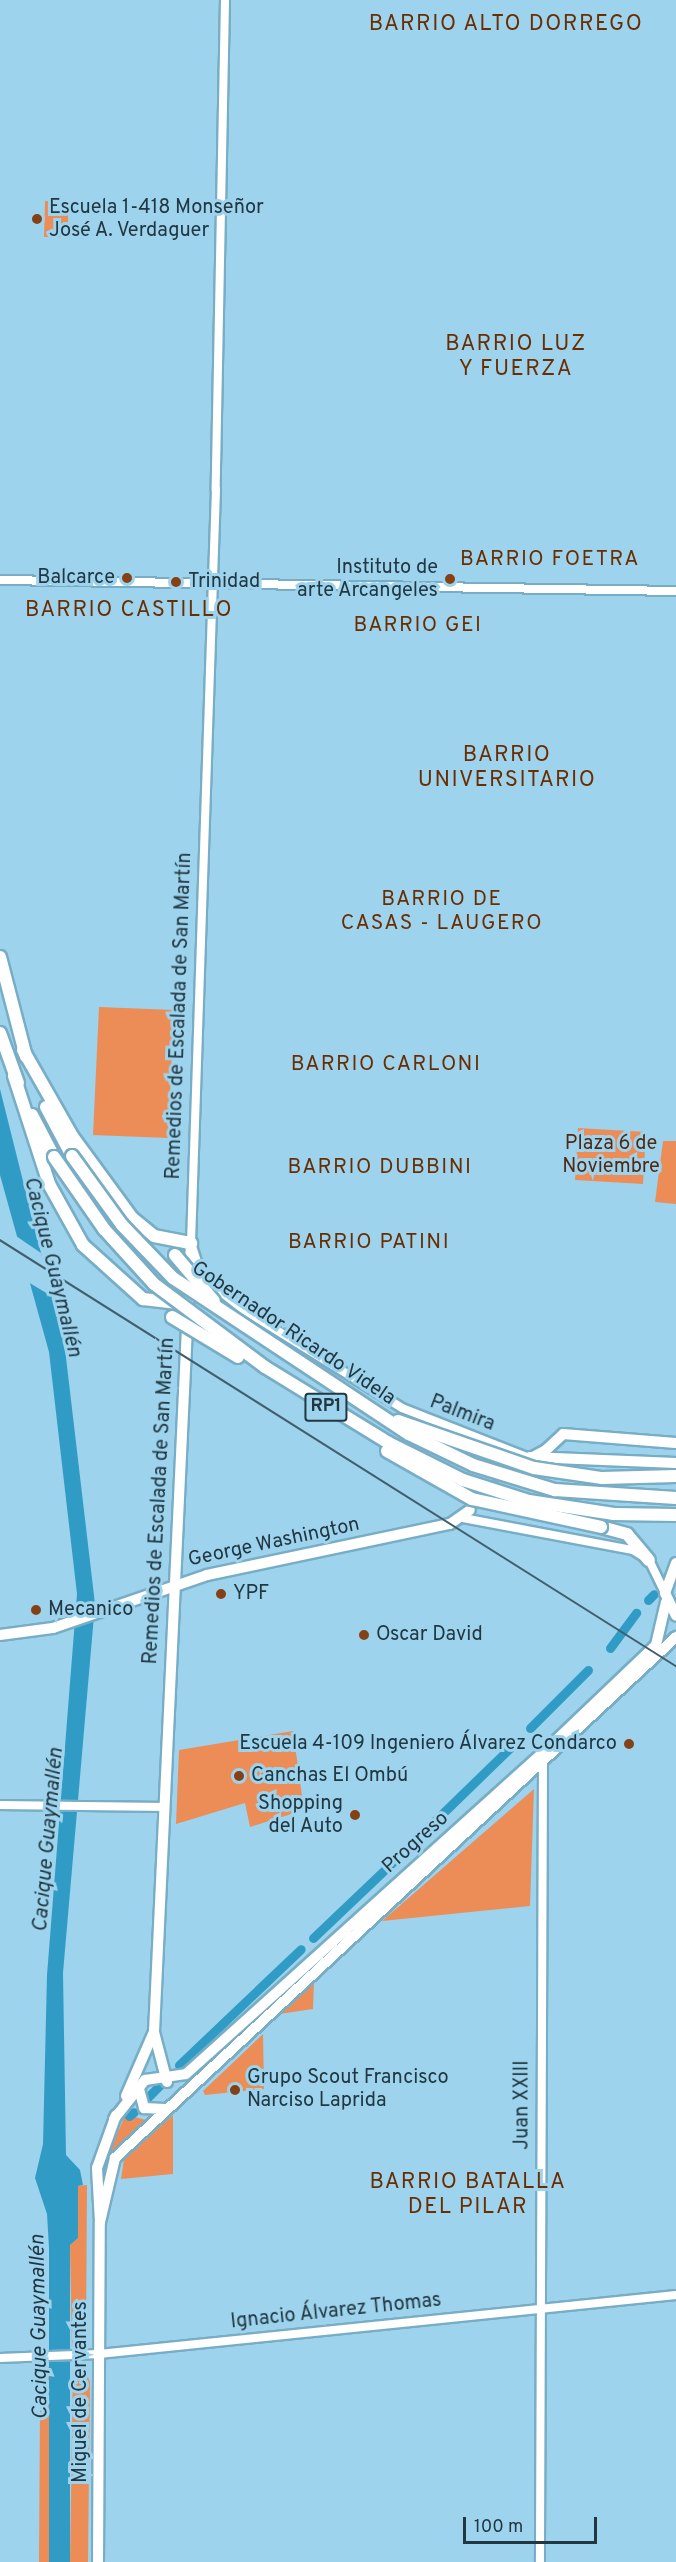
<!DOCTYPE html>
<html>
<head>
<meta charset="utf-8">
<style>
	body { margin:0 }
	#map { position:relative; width:676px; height:2562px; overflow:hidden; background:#9dd3ed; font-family:Overpass,sans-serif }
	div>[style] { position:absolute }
	.green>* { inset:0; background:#ec8d58 }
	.water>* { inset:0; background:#309cc6 }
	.pier>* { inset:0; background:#9dd3ed }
	.canal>* { height:9px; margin:-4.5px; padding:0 4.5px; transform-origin:4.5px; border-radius:4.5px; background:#309cc6 }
	.major-tunnel>* { height:10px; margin-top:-5px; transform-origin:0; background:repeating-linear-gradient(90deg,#84b4cb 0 10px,transparent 0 15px) }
	.roads { filter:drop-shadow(2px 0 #78adc6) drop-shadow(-2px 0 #78adc6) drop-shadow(0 2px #78adc6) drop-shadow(0 -2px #78adc6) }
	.minor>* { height:8px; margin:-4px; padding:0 4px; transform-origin:4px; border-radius:4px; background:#fff }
	.major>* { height:10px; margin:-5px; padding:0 5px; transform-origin:5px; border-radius:5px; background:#fff }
	.highway>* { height:12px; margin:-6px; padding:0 6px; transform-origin:6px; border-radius:6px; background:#fff }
	.tram>* { height:1.5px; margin:-0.75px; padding:0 0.75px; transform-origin:0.75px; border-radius:0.75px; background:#405e6c }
	.bridges { filter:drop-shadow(2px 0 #78adc6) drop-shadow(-2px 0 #78adc6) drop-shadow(0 2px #78adc6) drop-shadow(0 -2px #78adc6) }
	.highway-bridge>* { height:12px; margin:-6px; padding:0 6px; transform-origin:6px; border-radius:6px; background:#fff }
	.dots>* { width:16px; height:16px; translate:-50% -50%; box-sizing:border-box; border:3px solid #9dd3ed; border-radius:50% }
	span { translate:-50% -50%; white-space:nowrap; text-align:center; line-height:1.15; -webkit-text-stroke:6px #9dd3ed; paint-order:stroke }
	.shield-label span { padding:2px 4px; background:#9dd3ed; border:2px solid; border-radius:4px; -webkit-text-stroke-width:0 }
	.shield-label { font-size:18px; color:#213741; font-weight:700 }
	.poi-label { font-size:20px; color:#213741 }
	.left { translate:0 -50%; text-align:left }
	.right { translate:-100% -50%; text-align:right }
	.street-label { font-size:20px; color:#213741 }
	.park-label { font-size:20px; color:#512912 }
	.neighbourhood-label { font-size:21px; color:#6a2d02; letter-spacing:1.5px }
	.water-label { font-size:21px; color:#1f3640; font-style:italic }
	.quarter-label { font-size:22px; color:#6a2d02; letter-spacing:1.5px }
	.scale { position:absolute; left:463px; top:2517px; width:134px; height:27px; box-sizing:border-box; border:3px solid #213741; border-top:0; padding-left:8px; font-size:18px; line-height:21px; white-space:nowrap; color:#213741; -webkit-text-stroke:4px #9dd3ed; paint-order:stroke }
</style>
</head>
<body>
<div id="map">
	<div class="green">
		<i style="clip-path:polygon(45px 201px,68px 201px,68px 237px,44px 237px)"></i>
		<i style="clip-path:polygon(99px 1007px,174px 1010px,168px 1138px,93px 1135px)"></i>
		<i style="clip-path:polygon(578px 1128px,646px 1132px,643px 1184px,575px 1180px)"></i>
		<i style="clip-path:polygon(663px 1141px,676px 1141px,676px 1204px,655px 1202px)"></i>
		<i style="clip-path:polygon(293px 1731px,304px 1810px,250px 1827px,245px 1803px,176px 1824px,179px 1750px)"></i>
		<i style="clip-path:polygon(534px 1789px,530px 1906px,382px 1921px)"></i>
		<i style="clip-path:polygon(314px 1981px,313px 2009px,279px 2014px)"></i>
		<i style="clip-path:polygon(263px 2034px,264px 2089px,205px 2095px,203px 2091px)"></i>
		<i style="clip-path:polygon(130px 2105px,127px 2115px,146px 2120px,112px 2152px,102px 2177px,101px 2169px)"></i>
		<i style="clip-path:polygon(173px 2115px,173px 2174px,121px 2179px,124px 2159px)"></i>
		<i style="clip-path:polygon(87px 2185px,86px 2338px,72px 2350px,70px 2245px,78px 2238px,78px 2186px)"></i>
		<i style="clip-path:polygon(73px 2365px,84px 2367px,90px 2382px,88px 2562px,70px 2562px)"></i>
		<i style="clip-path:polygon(51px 2366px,49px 2562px,39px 2562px,40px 2408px,43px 2370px)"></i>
	</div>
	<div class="water">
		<i style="clip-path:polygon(0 1089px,65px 1349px,95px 1604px,63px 1973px,66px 2155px,80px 2170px,83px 2185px,78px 2186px,78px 2238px,70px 2245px,70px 2562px,49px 2562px,49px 2248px,47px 2214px,35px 2178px,43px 2144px,47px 1975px,77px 1594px,49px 1352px,0 1175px)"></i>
	</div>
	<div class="pier">
		<i style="clip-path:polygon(16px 1236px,41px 1253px,53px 1297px,28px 1282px)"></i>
	</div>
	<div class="canal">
		<i style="left:648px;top:1600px;width:8px;rotate:-45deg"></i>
		<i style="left:610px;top:1648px;width:44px;rotate:-53.4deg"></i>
		<i style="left:530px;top:1728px;width:82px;rotate:-45deg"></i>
		<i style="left:412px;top:1843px;width:146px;rotate:-44.2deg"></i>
		<i style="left:313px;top:1938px;width:116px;rotate:-43.6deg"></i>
		<i style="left:179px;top:2065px;width:168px;rotate:-43.6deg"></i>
		<i style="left:145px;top:2100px;width:21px;rotate:-45deg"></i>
		<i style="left:129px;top:2116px;width:6px;rotate:-39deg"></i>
	</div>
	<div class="major-tunnel">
		<i style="left:470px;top:1510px;width:54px;rotate:-46.5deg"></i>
	</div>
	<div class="roads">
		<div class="minor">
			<i style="left:225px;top:0;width:489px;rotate:91.1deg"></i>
			<i style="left:216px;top:489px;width:754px;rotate:91.9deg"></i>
			<i style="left:191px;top:1243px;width:36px;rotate:72deg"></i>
			<i style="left:202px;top:1277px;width:53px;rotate:38.2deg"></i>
			<i style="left:244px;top:1310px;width:186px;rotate:31.8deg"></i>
			<i style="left:402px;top:1408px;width:134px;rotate:21.4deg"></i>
			<i style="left:0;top:580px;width:676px;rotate:0.93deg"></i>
			<i style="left:463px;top:1518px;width:173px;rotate:10.7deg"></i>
			<i style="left:633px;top:1550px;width:19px;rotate:32deg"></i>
			<i style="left:649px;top:1560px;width:37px;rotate:64deg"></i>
			<i style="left:539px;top:1760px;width:6px;rotate:51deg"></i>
			<i style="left:543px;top:1765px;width:797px;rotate:90.22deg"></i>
			<i style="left:0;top:1805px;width:163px;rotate:0.7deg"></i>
			<i style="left:0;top:2358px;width:99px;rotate:-2.3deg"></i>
			<i style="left:99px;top:2354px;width:580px;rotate:-5.84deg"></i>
		</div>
		<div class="major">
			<i style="left:530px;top:1457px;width:146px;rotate:2.4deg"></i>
			<i style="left:507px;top:1471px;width:44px;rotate:-28.3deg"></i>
			<i style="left:546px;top:1450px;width:23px;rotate:-43deg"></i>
			<i style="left:563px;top:1434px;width:113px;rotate:4.6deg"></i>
			<i style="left:676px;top:1563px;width:32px;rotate:110deg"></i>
			<i style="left:665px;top:1593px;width:25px;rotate:64deg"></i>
			<i style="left:0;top:1635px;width:53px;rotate:-7.5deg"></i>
			<i style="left:53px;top:1628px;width:163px;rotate:-19deg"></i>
			<i style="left:207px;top:1575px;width:248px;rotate:-11.9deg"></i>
			<i style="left:450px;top:1524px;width:24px;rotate:-35deg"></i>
			<i style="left:167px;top:2082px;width:52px;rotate:-104.6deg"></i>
			<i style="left:154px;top:2032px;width:790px;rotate:-87.32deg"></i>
			<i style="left:139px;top:2089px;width:20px;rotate:75deg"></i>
			<i style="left:144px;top:2108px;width:21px;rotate:3deg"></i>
			<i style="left:126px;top:2096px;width:68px;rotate:-66.5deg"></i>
			<i style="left:114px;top:2119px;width:50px;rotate:-51.5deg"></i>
			<i style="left:145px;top:2080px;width:41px;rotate:-8.3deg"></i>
			<i style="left:186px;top:2074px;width:489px;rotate:-42deg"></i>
			<i style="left:549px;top:1747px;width:148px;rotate:-43.6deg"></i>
			<i style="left:656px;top:1645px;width:44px;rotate:-76.9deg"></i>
			<i style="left:100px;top:2222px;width:54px;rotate:-93.2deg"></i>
			<i style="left:97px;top:2168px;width:56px;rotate:-70.3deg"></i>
			<i style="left:98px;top:2562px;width:340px;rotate:-89.7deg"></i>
			<i style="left:100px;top:2222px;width:66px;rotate:-76.8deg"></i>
			<i style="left:115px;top:2158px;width:766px;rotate:-42.88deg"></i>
		</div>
		<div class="highway">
			<i style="left:0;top:957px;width:103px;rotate:75.4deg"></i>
			<i style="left:0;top:1033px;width:53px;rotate:70.2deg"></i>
			<i style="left:23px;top:1050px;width:99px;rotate:60.3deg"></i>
			<i style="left:72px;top:1136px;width:102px;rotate:53.8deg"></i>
			<i style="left:132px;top:1218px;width:28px;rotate:39deg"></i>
			<i style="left:154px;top:1236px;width:38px;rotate:11deg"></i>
			<i style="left:14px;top:1076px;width:114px;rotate:72deg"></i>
			<i style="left:49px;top:1184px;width:70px;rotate:60.9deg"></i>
			<i style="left:83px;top:1245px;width:81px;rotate:42deg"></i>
			<i style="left:143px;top:1299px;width:43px;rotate:6.6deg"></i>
			<i style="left:46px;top:1107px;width:55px;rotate:62deg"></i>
			<i style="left:32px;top:1115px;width:47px;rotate:62.4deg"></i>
			<i style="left:601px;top:1527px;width:27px;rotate:15deg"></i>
			<i style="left:627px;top:1534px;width:34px;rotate:50deg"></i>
		</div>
	</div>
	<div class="tram">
		<i style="left:0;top:1240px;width:799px;rotate:32.22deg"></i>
	</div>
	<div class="bridges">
		<div class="highway-bridge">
			<i style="left:72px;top:1156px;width:85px;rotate:54.1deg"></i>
			<i style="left:122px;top:1225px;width:74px;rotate:46.1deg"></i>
			<i style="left:173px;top:1278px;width:283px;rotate:33.5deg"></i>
			<i style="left:409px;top:1434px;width:71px;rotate:25.8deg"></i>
			<i style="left:473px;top:1465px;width:86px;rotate:17deg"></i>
			<i style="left:555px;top:1490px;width:121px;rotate:3.8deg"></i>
			<i style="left:54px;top:1157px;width:88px;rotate:55.2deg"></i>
			<i style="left:104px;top:1229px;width:74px;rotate:47.7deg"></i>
			<i style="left:154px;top:1284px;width:139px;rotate:36.8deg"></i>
			<i style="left:265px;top:1367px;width:145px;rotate:31.5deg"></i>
			<i style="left:389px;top:1443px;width:83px;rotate:26.6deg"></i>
			<i style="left:463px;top:1480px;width:69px;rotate:17.7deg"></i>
			<i style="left:529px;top:1501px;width:86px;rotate:8.7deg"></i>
			<i style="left:614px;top:1514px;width:62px;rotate:0.9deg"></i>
			<i style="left:175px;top:1255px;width:60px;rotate:49.7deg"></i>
			<i style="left:172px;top:1317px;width:77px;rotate:31.2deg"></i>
			<i style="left:398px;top:1421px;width:144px;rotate:19.1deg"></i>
			<i style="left:534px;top:1468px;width:69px;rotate:8.4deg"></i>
			<i style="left:602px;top:1478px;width:74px;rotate:-1.5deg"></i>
			<i style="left:387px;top:1451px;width:98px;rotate:29.5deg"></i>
			<i style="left:472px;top:1499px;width:132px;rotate:12.2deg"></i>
		</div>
	</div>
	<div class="dots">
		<i style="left:37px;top:219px;background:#854116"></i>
		<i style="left:127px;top:578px;background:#854116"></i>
		<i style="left:450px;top:579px;background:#854116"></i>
		<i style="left:176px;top:582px;background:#854116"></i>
		<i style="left:221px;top:1594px;background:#854116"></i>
		<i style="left:36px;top:1610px;background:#854116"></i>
		<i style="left:364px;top:1635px;background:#854116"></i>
		<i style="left:629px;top:1744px;background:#854116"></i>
		<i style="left:239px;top:1776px;background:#854116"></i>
		<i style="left:355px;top:1815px;background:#854116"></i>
		<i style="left:235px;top:2090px;background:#854116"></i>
	</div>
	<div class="shield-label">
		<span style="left:326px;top:1407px">RP1</span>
	</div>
	<div class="poi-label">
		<span class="left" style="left:49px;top:220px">Escuela 1-418 Monseñor<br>José A. Verdaguer</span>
		<span class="right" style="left:438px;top:580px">Instituto de<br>arte Arcangeles</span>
		<span class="right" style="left:115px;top:578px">Balcarce</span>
		<span class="left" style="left:188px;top:582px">Trinidad</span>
		<span class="left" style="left:233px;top:1594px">YPF</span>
		<span class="left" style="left:48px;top:1610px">Mecanico</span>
		<span class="left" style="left:376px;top:1635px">Oscar David</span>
		<span class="right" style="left:617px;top:1744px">Escuela 4-109 Ingeniero Álvarez Condarco</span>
		<span class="left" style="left:251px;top:1776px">Canchas El Ombú</span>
		<span class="right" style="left:343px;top:1816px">Shopping<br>del Auto</span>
		<span class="left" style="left:247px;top:2090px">Grupo Scout Francisco<br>Narciso Laprida</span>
	</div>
	<div class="street-label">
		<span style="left:180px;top:1016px;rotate:-88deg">Remedios de Escalada de San Martín</span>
		<span style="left:293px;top:1334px;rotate:34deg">Gobernador Ricardo Videla</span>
		<span style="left:462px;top:1414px;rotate:21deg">Palmira</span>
		<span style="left:160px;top:1501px;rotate:-87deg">Remedios de Escalada de San Martín</span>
		<span style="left:274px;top:1543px;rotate:-12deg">George Washington</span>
		<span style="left:416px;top:1843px;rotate:-42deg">Progreso</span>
		<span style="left:523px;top:2105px;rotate:-90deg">Juan XXIII</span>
		<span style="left:336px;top:2312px;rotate:-6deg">Ignacio Álvarez Thomas</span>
		<span style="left:81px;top:2392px;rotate:-90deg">Miguel de Cervantes</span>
	</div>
	<div class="park-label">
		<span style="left:611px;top:1156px">Plaza 6 de<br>Noviembre</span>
	</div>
	<div class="neighbourhood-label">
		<span style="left:550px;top:560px">BARRIO FOETRA</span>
		<span style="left:418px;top:626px">BARRIO GEI</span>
		<span style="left:442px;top:912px">BARRIO DE<br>CASAS - LAUGERO</span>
		<span style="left:386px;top:1065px">BARRIO CARLONI</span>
		<span style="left:380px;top:1168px">BARRIO DUBBINI</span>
		<span style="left:369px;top:1243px">BARRIO PATINI</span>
	</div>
	<div class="water-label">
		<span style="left:52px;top:1267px;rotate:76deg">Cacique Guaymallén</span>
		<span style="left:49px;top:1840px;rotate:-85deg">Cacique Guaymallén</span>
		<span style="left:40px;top:2327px;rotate:-91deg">Cacique Guaymallén</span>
	</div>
	<div class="quarter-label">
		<span style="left:506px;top:25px">BARRIO ALTO DORREGO</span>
		<span style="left:516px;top:357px">BARRIO LUZ<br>Y FUERZA</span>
		<span style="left:129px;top:611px">BARRIO CASTILLO</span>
		<span style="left:507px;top:768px">BARRIO<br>UNIVERSITARIO</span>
		<span style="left:468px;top:2195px">BARRIO BATALLA<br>DEL PILAR</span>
	</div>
	<div class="scale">100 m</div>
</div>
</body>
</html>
